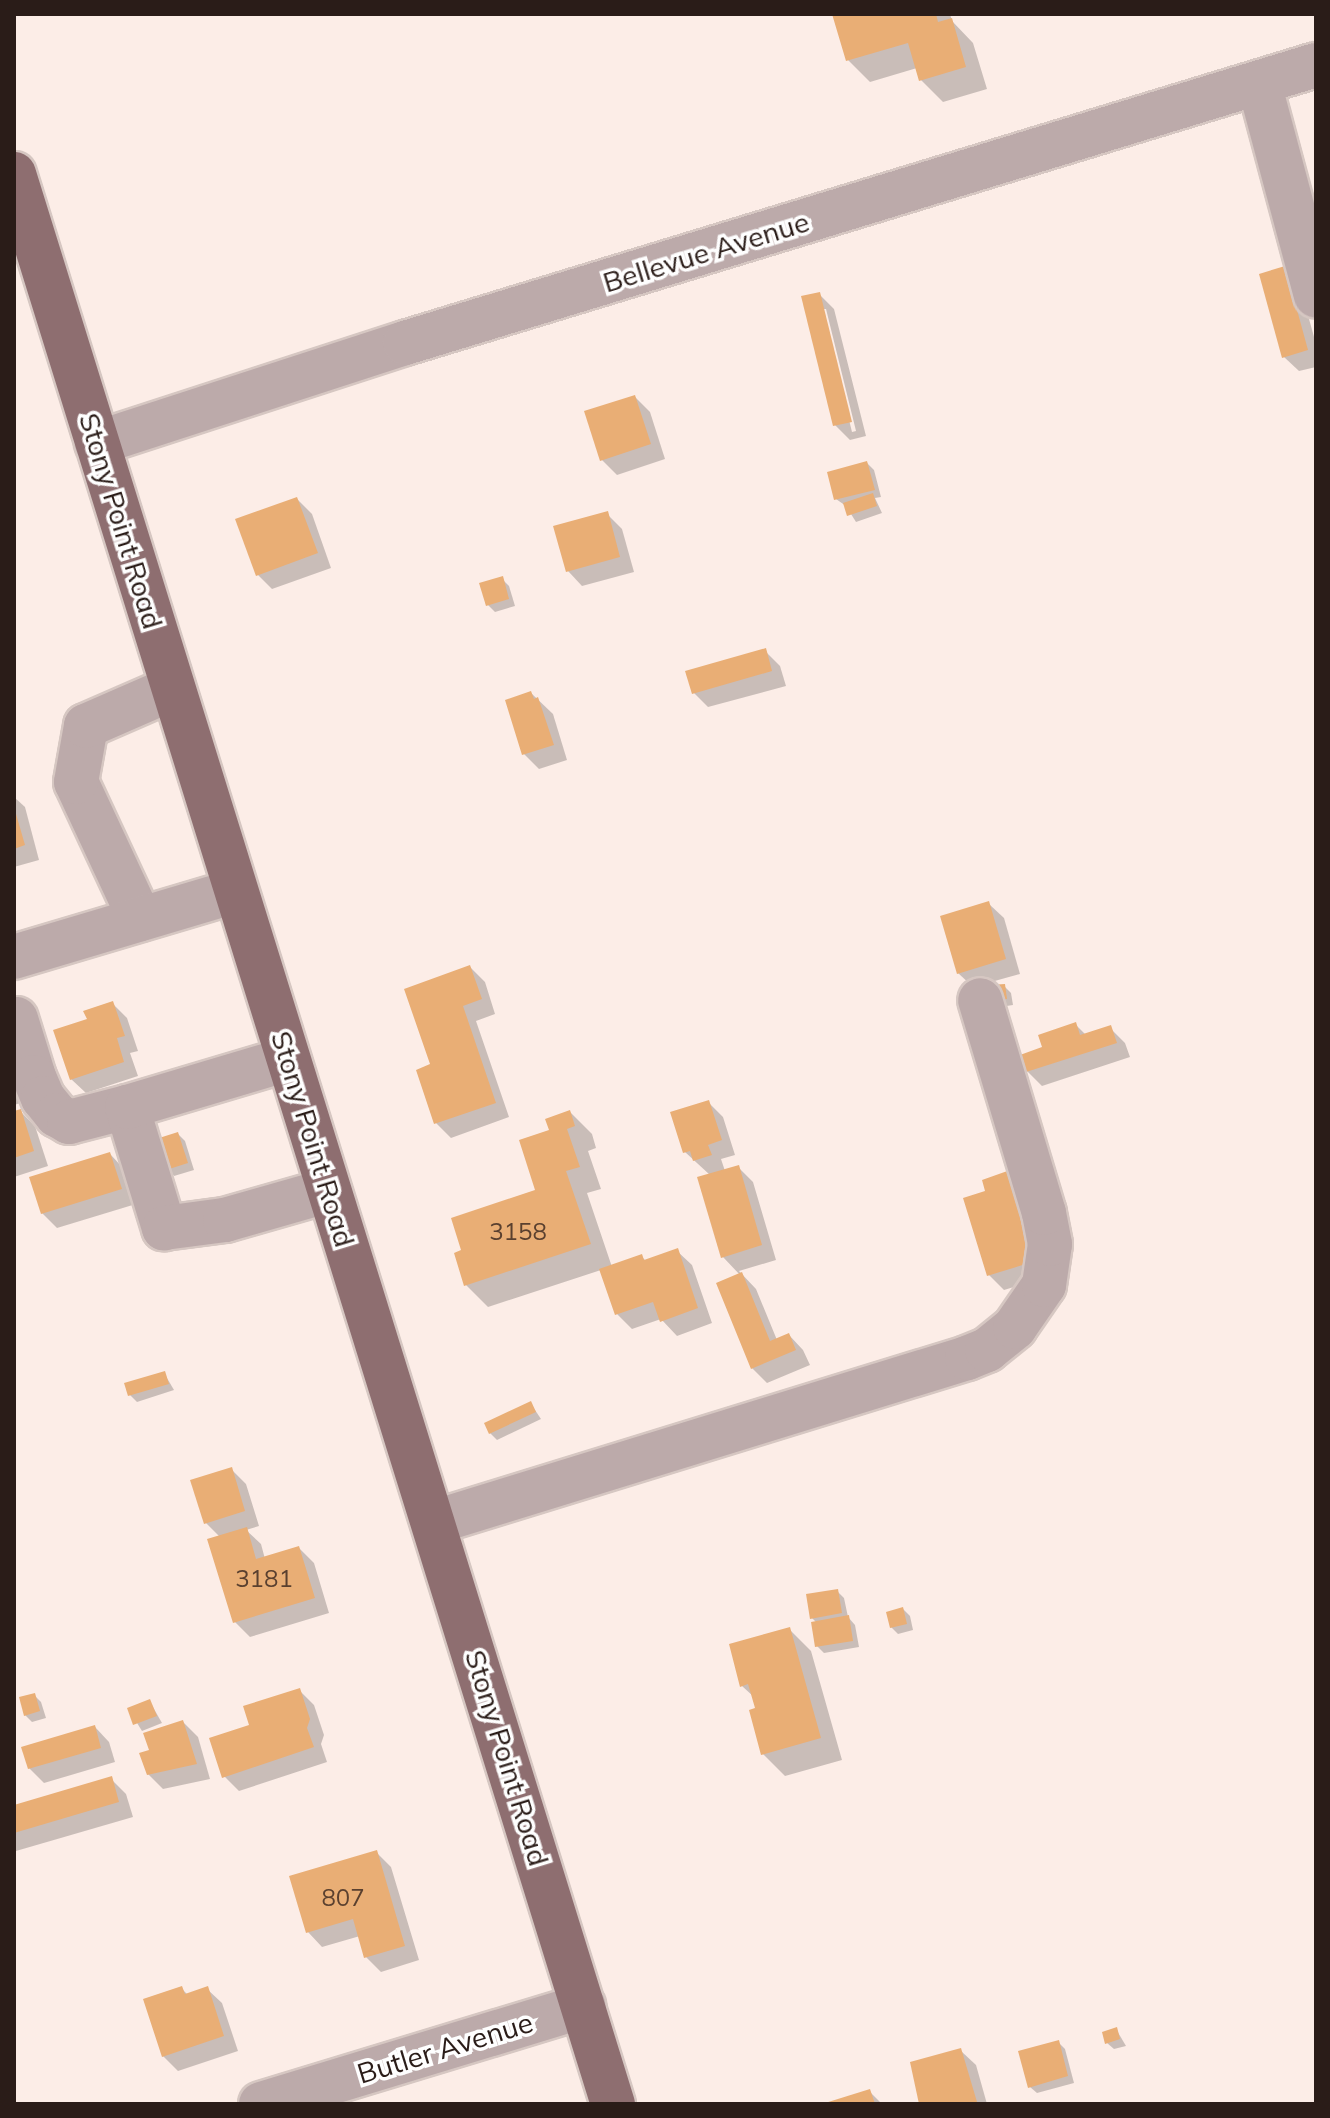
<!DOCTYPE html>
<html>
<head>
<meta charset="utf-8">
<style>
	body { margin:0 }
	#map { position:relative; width:1330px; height:2118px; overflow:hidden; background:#fcede7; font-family:Mulish,sans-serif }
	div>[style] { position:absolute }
	.shadow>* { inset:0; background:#0003 }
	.building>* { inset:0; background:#e9ae75 }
	.roads { filter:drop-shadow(2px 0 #d6c7c2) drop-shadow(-2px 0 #d6c7c2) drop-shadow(0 2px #d6c7c2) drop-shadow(0 -2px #d6c7c2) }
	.minor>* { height:44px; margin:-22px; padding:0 22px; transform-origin:22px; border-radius:22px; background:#bcaaaa }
	.major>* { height:44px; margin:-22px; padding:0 22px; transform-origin:22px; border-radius:22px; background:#8e6e70 }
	span { translate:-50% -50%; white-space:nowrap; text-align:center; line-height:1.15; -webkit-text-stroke:7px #fefefe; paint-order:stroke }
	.number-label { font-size:24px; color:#5a402f }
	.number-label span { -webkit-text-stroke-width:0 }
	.street-label { font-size:28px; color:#2a1c18 }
	.frame { position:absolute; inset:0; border:16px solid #2a1c18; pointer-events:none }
</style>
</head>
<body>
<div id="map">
	<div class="shadow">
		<i style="clip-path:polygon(834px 14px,950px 14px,952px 21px,973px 43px,987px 89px,943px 102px,921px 80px,917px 68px,870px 82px,848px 60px)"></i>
		<i style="clip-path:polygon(1284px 269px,1299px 283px,1316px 344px,1316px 367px,1299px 371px,1284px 357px)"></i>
		<i style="clip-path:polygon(evenodd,819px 294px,834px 309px,866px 436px,850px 440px,835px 425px,819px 294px,822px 309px,826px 309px,856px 431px,852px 432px,822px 309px)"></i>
		<i style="clip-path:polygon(635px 397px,650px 412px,665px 459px,617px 475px,602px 460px)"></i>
		<i style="clip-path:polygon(867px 463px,874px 470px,881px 497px,875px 498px,882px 513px,856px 522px,846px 506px,836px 499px)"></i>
		<i style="clip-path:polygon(297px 499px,312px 514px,331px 568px,272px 589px,258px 575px)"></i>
		<i style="clip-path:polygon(607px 514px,622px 529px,634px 572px,582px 586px,568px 571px)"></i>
		<i style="clip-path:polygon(502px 579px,509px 586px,515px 606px,495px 612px,488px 605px)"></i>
		<i style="clip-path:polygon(765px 651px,780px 666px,786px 686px,708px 707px,693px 692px)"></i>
		<i style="clip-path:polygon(531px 693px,553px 714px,567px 760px,539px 769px,524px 754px)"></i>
		<i style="clip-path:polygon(14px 797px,25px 807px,39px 860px,14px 867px)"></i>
		<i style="clip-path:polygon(989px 904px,1004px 918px,1020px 974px,973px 987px,958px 973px)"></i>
		<i style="clip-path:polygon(470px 967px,485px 982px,495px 1014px,476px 1021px,509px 1117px,451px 1138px,436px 1123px,433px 1066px)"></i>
		<i style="clip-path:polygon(1004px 986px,1011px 993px,1013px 1005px,1000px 1007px)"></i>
		<i style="clip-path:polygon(112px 1003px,127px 1018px,138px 1051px,130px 1053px,138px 1076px,86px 1093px,71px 1079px,89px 1021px)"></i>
		<i style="clip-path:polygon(1075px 1024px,1086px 1035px,1110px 1028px,1125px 1043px,1130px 1057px,1042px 1086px,1027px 1071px,1044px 1049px)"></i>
		<i style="clip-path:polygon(14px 1058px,30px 1100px,14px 1105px)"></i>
		<i style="clip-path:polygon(708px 1102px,723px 1117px,735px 1155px,721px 1159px,725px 1171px,738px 1167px,753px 1182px,776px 1260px,739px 1271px,756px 1289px,777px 1340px,789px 1335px,803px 1350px,810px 1365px,767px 1383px,752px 1368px,740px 1275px,723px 1257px,710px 1175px,685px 1152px)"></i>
		<i style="clip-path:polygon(20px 1111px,35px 1126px,48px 1166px,14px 1177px,14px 1113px)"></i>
		<i style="clip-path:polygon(570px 1112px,592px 1134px,596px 1148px,588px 1151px,601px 1189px,587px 1193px,612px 1267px,641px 1256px,646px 1261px,677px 1251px,692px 1265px,712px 1323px,677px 1336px,661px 1319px,632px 1329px,617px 1314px,601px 1270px,488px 1307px,466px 1285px,537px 1191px,551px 1132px)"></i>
		<i style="clip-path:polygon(178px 1134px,185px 1141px,194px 1170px,174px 1176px,168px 1169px)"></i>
		<i style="clip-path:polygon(110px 1154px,124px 1169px,136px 1204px,57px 1228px,42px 1213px)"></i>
		<i style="clip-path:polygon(965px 1199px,1056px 1274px,1004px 1290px,989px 1275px)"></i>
		<i style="clip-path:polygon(164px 1373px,174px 1390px,137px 1402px,130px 1395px)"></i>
		<i style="clip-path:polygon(531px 1404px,541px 1419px,497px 1440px,490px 1433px)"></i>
		<i style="clip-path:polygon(231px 1469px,246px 1484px,259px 1526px,246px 1530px,261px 1544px,265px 1559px,299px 1548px,314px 1563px,329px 1613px,250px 1637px,235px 1622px,220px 1537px,206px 1523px)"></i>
		<i style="clip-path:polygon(837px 1591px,844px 1598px,848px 1617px,855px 1625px,859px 1647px,824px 1653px,817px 1646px,817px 1623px,812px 1618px)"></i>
		<i style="clip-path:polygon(903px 1609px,910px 1616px,913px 1630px,898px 1634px,891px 1627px)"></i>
		<i style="clip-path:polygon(789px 1629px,811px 1651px,842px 1760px,785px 1776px,763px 1754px,754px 1697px,742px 1686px)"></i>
		<i style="clip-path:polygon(299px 1690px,314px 1705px,324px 1735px,321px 1744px,327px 1762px,239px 1791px,224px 1776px,251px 1727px)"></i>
		<i style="clip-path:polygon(34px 1695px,41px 1702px,46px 1718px,32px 1722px,25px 1715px)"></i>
		<i style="clip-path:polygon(150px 1702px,162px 1723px,142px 1731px,129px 1710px)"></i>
		<i style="clip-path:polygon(183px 1722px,198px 1737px,210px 1779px,163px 1789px,148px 1774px,151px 1751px)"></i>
		<i style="clip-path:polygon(95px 1727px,109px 1742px,115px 1762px,44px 1783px,29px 1768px)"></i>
		<i style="clip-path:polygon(111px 1779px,126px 1794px,133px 1817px,16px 1851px,14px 1848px,14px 1807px)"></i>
		<i style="clip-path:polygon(376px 1852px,391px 1867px,419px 1960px,381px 1972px,366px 1957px,360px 1936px,322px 1947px,308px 1932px)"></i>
		<i style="clip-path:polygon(182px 1989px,188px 1995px,207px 1989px,222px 2003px,238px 2051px,178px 2071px,163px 2056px)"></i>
		<i style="clip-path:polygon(1116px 2029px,1126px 2046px,1114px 2049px,1107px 2043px)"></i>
		<i style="clip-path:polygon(1058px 2042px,1065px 2049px,1074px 2083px,1037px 2093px,1030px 2087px)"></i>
		<i style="clip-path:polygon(961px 2051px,976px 2065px,987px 2104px,922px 2104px,912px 2064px)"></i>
		<i style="clip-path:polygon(869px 2091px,882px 2104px,830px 2104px)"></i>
	</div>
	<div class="building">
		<i style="clip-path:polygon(832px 14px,936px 14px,938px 22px,952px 18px,966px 67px,919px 81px,908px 43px,846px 61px)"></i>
		<i style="clip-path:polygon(1285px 266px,1308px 350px,1282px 358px,1259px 274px)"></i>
		<i style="clip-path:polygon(820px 292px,852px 422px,833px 426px,801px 296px)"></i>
		<i style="clip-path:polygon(635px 395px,651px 444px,600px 461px,584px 411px)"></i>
		<i style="clip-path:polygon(867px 461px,875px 490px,834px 500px,827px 472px)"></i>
		<i style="clip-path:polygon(873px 493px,877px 506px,847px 516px,843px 503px)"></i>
		<i style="clip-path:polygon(297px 497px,318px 553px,256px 576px,235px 519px)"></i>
		<i style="clip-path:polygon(608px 511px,620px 557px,566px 572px,553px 526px)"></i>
		<i style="clip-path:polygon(503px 576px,509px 599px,486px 606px,479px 583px)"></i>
		<i style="clip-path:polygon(766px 648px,772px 671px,692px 694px,685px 671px)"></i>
		<i style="clip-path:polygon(531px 691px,534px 699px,538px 697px,554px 745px,522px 755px,505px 700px)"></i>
		<i style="clip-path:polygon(14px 807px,25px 845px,14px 849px)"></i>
		<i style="clip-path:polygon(989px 901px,1006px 959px,957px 974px,940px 916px)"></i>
		<i style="clip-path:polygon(470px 965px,482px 999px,463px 1006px,496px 1103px,434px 1124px,416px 1070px,430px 1064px,404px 989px)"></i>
		<i style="clip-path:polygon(1005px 984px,1007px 999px,991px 1001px,989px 985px)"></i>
		<i style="clip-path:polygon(113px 1001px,125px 1036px,117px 1038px,124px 1062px,70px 1080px,53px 1030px,87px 1019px,83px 1011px)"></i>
		<i style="clip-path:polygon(1076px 1022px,1080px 1035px,1111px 1025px,1117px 1043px,1026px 1072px,1020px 1055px,1042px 1047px,1038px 1035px)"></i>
		<i style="clip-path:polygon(709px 1100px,722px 1140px,708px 1145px,712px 1155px,693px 1161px,690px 1151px,683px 1153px,670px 1112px)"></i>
		<i style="clip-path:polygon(21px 1109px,34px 1151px,14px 1158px,14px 1111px)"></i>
		<i style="clip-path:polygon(570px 1110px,575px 1126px,567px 1129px,580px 1167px,566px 1171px,591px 1244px,464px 1286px,454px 1253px,461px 1250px,451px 1218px,535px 1190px,519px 1140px,549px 1130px,545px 1119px)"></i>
		<i style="clip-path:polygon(178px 1132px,188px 1163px,166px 1170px,156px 1139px)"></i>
		<i style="clip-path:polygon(110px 1152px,122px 1189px,41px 1214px,29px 1177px)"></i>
		<i style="clip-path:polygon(739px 1165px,762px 1245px,721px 1258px,697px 1177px)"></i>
		<i style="clip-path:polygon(1013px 1169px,1042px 1259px,987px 1276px,963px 1198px,985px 1191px,982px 1180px)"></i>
		<i style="clip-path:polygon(678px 1248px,698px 1308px,660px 1322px,653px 1302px,615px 1315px,599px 1269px,642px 1254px,644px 1260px)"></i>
		<i style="clip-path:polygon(742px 1272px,770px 1341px,789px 1333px,796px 1350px,751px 1369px,716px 1283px)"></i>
		<i style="clip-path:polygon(165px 1371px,169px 1384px,128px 1396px,124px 1383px)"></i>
		<i style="clip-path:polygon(531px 1401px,536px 1412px,489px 1434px,484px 1423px)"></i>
		<i style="clip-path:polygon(232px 1467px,245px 1511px,204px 1524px,190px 1480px)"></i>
		<i style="clip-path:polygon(247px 1527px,256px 1559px,299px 1546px,315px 1598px,233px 1623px,207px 1539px)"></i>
		<i style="clip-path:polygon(838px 1589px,842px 1613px,810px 1619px,806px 1594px)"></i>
		<i style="clip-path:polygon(903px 1607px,907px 1624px,890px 1628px,886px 1612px)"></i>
		<i style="clip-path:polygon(849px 1615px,853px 1641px,815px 1647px,811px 1622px)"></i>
		<i style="clip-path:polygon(790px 1627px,821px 1738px,761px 1755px,749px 1710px,755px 1708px,748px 1684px,740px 1687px,729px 1644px)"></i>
		<i style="clip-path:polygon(300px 1688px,310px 1719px,307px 1728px,314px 1747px,222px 1778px,209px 1738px,249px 1725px,243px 1706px)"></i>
		<i style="clip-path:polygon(35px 1693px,40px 1711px,24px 1716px,19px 1697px)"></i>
		<i style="clip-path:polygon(150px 1699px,157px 1716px,133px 1725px,127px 1708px)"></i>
		<i style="clip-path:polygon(183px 1720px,197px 1764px,147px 1775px,139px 1753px,149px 1750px,143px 1733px)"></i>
		<i style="clip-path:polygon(95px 1725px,101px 1748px,28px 1769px,21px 1747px)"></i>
		<i style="clip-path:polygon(112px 1776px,119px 1802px,14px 1833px,14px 1805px)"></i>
		<i style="clip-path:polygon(377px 1850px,405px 1946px,364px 1958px,353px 1919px,306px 1933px,289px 1876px)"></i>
		<i style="clip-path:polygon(182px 1986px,185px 1994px,208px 1986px,224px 2036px,162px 2057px,143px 1999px)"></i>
		<i style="clip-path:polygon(1117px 2027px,1120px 2039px,1105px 2044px,1102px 2032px)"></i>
		<i style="clip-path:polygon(1059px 2040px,1068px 2076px,1028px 2088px,1018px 2051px)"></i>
		<i style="clip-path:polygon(961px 2048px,977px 2102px,919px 2104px,910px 2062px)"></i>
		<i style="clip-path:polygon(870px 2089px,875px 2104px,825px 2104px,825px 2103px)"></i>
	</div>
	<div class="roads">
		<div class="minor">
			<i style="left:1259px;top:83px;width:220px;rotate:75deg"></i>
			<i style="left:97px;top:443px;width:324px;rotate:-18deg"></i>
			<i style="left:405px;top:343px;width:952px;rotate:-16.97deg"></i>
			<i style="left:140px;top:919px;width:151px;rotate:-115deg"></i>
			<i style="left:76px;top:782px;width:57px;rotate:-79.9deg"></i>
			<i style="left:86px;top:726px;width:95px;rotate:-23.6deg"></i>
			<i style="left:14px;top:957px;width:231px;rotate:-16.6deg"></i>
			<i style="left:16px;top:1019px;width:61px;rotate:72.8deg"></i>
			<i style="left:34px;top:1077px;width:23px;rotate:67deg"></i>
			<i style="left:43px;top:1098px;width:22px;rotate:51deg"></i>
			<i style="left:57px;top:1115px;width:14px;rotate:30deg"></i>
			<i style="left:69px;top:1122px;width:60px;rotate:-14.5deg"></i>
			<i style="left:127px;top:1107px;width:127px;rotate:73deg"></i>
			<i style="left:164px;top:1228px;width:62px;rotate:-7.5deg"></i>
			<i style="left:225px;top:1220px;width:106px;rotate:-15.9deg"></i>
			<i style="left:127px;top:1107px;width:168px;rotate:-16.6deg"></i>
			<i style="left:435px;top:1522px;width:557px;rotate:-17.13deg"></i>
			<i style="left:967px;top:1358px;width:22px;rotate:-22deg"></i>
			<i style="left:987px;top:1350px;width:36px;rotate:-39deg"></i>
			<i style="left:1015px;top:1327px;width:51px;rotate:-55.4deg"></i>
			<i style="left:1044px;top:1285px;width:41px;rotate:-81.7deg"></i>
			<i style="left:1050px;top:1244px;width:32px;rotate:-101deg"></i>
			<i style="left:1044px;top:1213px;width:222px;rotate:-106.7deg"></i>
			<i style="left:261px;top:2104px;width:337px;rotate:-16.9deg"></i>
		</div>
		<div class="major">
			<i style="left:14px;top:174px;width:2021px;rotate:72.76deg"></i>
		</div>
	</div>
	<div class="number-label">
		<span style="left:518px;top:1232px">3158</span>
		<span style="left:264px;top:1579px">3181</span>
		<span style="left:343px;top:1898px">807</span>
	</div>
	<div class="street-label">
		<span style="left:706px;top:252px;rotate:-17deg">Bellevue Avenue</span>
		<span style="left:121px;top:521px;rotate:73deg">Stony Point Road</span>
		<span style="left:313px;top:1139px;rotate:73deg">Stony Point Road</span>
		<span style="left:507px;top:1758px;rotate:73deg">Stony Point Road</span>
		<span style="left:445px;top:2048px;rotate:-17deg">Butler Avenue</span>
	</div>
	<div class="frame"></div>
</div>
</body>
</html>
